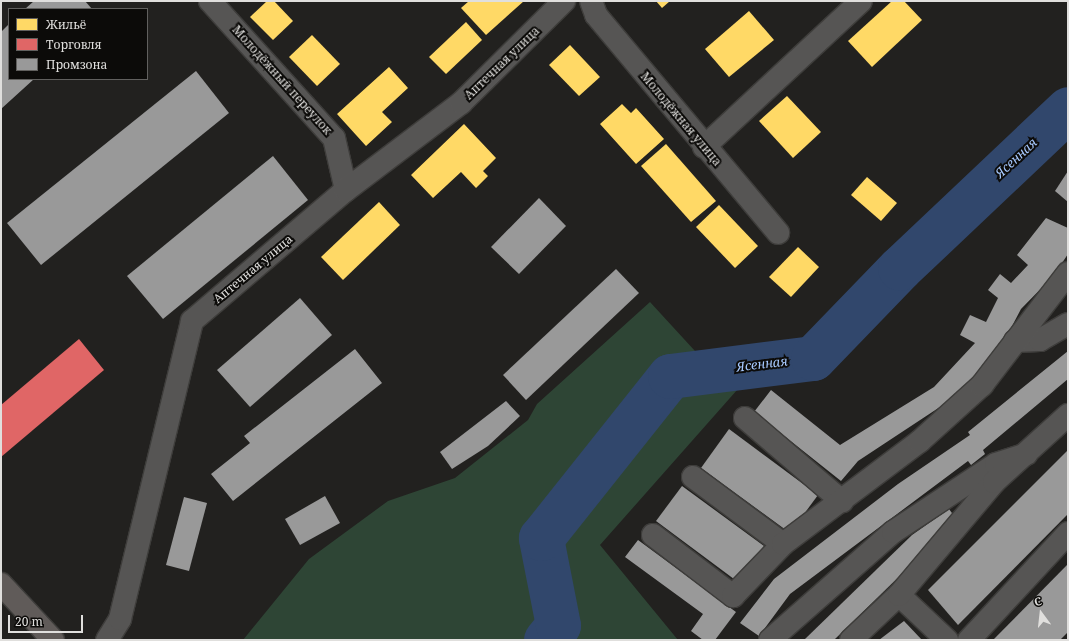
<!DOCTYPE html>
<html>
<head>
<meta charset="utf-8">
<style>
	body { margin:0 }
	#map { position:relative; width:1069px; height:641px; overflow:hidden; background:#22211f; font-family:"Noto Serif",serif }
	div>[style] { position:absolute }
	.green>* { inset:0; background:#2e4535 }
	.homes>* { inset:0; background:#ffd966 }
	.shops>* { inset:0; background:#e06666 }
	.industry>* { inset:0; background:#999 }
	.river>* { height:45px; margin:-22.5px; padding:0 22.5px; transform-origin:22.5px; border-radius:22.5px; background:#31476c }
	.roads { filter:drop-shadow(1px 0 #3e3d3b) drop-shadow(-1px 0 #3e3d3b) drop-shadow(0 1px #3e3d3b) drop-shadow(0 -1px #3e3d3b) }
	.minor>* { height:22px; margin:-11px; padding:0 11px; transform-origin:11px; border-radius:11px; background:#565554 }
	.major>* { height:22px; margin:-11px; padding:0 11px; transform-origin:11px; border-radius:11px; background:#605b59 }
	span { translate:-50% -50%; white-space:nowrap; text-align:center; line-height:1.15; -webkit-text-stroke:4px #0c0b09; paint-order:stroke }
	.street-label { font-size:12px; color:#e0dfdd }
	.water-label { font-size:13px; color:#a7c9ff; font-style:italic }
	.frame { position:absolute; inset:0; border:2px solid #e0dfdd; pointer-events:none }
	.legend { position:absolute; left:8px; top:8px; width:140px; height:72px; box-sizing:border-box; background:#0c0b09; border:1px solid #61605e; margin:0; padding:5px 7px; list-style:none; font-size:12px; color:#e0dfdd }
	.legend li { display:flex; align-items:center; gap:8px; height:20px }
	.legend b { width:20px; border:1px solid #61605e }
	.north { position:absolute; left:1021px; top:593px; width:40px; height:40px; -webkit-text-stroke:3px #0c0b09; paint-order:stroke; rotate:345deg; font-size:11px; font-weight:700; line-height:16px; text-align:center; color:#e0dfdd }
	.north::after { content:''; display:block; margin:auto; width:14px; height:18px; background:#e0dfdd; clip-path:polygon(50% 0,100% 100%,50% 72%,0 100%) }
	.scale { position:absolute; left:8px; top:615px; width:75px; height:18px; box-sizing:border-box; border:2px solid #e0dfdd; border-top:0; padding-left:5px; font-size:12px; line-height:14px; white-space:nowrap; color:#e0dfdd; -webkit-text-stroke:3px #0c0b09; paint-order:stroke }
</style>
</head>
<body>
<div id="map">
	<div class="green">
		<i style="clip-path:polygon(650px 302px,695px 351px,776px 346px,600px 545px,678px 640px,243px 640px,309px 559px,388px 501px,455px 478px,528px 420px,537px 404px)"></i>
	</div>
	<div class="homes">
		<i style="clip-path:polygon(267px 1px,274px 1px,293px 21px,273px 40px,250px 17px)"></i>
		<i style="clip-path:polygon(469px 1px,524px 1px,486px 35px,461px 8px)"></i>
		<i style="clip-path:polygon(656px 1px,670px 1px,662px 8px)"></i>
		<i style="clip-path:polygon(892px 1px,904px 1px,922px 20px,872px 67px,848px 41px)"></i>
		<i style="clip-path:polygon(749px 11px,774px 40px,729px 77px,705px 49px)"></i>
		<i style="clip-path:polygon(466px 22px,482px 40px,446px 74px,429px 57px)"></i>
		<i style="clip-path:polygon(312px 35px,340px 64px,317px 86px,289px 57px)"></i>
		<i style="clip-path:polygon(570px 45px,600px 77px,579px 96px,549px 65px)"></i>
		<i style="clip-path:polygon(389px 67px,408px 88px,382px 112px,392px 122px,366px 146px,337px 114px)"></i>
		<i style="clip-path:polygon(787px 96px,821px 132px,793px 158px,759px 121px)"></i>
		<i style="clip-path:polygon(622px 104px,631px 113px,636px 108px,664px 139px,636px 164px,600px 124px)"></i>
		<i style="clip-path:polygon(464px 124px,496px 158px,483px 171px,488px 176px,476px 188px,461px 172px,433px 198px,411px 175px)"></i>
		<i style="clip-path:polygon(666px 144px,716px 201px,691px 222px,641px 166px)"></i>
		<i style="clip-path:polygon(867px 177px,897px 203px,881px 221px,851px 195px)"></i>
		<i style="clip-path:polygon(379px 202px,400px 225px,343px 280px,321px 257px)"></i>
		<i style="clip-path:polygon(719px 205px,758px 246px,735px 268px,696px 227px)"></i>
		<i style="clip-path:polygon(798px 247px,819px 267px,791px 297px,769px 277px)"></i>
	</div>
	<div class="shops">
		<i style="clip-path:polygon(79px 339px,104px 370px,1px 457px,1px 405px)"></i>
	</div>
	<div class="industry">
		<i style="clip-path:polygon(34px 1px,85px 1px,92px 9px,25px 9px)"></i>
		<i style="clip-path:polygon(9px 24px,9px 79px,34px 79px,1px 109px,1px 32px)"></i>
		<i style="clip-path:polygon(196px 71px,229px 113px,41px 265px,7px 223px)"></i>
		<i style="clip-path:polygon(273px 156px,308px 200px,163px 319px,127px 276px)"></i>
		<i style="clip-path:polygon(1068px 171px,1068px 202px,1055px 191px)"></i>
		<i style="clip-path:polygon(539px 198px,566px 226px,519px 274px,491px 247px)"></i>
		<i style="clip-path:polygon(1046px 218px,1068px 228px,1068px 254px,1062px 263px,1064px 265px,1021px 309px,994px 360px,952px 399px,858px 461px,841px 481px,754px 412px,771px 390px,840px 445px,934px 387px,975px 343px,960px 335px,970px 315px,986px 322px,998px 298px,988px 290px,1000px 274px,1011px 283px,1028px 265px,1017px 255px)"></i>
		<i style="clip-path:polygon(616px 269px,639px 293px,526px 400px,503px 375px)"></i>
		<i style="clip-path:polygon(300px 298px,332px 335px,250px 407px,217px 370px)"></i>
		<i style="clip-path:polygon(355px 349px,382px 383px,233px 501px,211px 474px,250px 443px,244px 436px)"></i>
		<i style="clip-path:polygon(1068px 351px,1068px 379px,983px 450px,985px 454px,971px 465px,968px 461px,790px 594px,759px 636px,740px 623px,774px 579px,898px 484px,970px 435px,968px 432px)"></i>
		<i style="clip-path:polygon(506px 401px,520px 416px,488px 446px,452px 469px,440px 452px)"></i>
		<i style="clip-path:polygon(729px 429px,818px 495px,790px 533px,701px 468px)"></i>
		<i style="clip-path:polygon(1068px 450px,1068px 514px,958px 625px,928px 590px)"></i>
		<i style="clip-path:polygon(682px 486px,764px 546px,738px 582px,656px 521px)"></i>
		<i style="clip-path:polygon(325px 496px,340px 523px,300px 545px,285px 519px)"></i>
		<i style="clip-path:polygon(184px 497px,207px 503px,189px 571px,166px 565px)"></i>
		<i style="clip-path:polygon(949px 509px,957px 520px,834px 640px,804px 640px,912px 535px)"></i>
		<i style="clip-path:polygon(638px 540px,736px 612px,715px 640px,703px 640px,691px 631px,703px 614px,625px 557px)"></i>
		<i style="clip-path:polygon(1068px 564px,1068px 632px,1060px 640px,993px 640px)"></i>
		<i style="clip-path:polygon(904px 621px,922px 640px,879px 640px)"></i>
	</div>
	<div class="river">
		<i style="left:546px;top:640px;width:19px;rotate:-51deg"></i>
		<i style="left:558px;top:625px;width:89px;rotate:-101.1deg"></i>
		<i style="left:541px;top:538px;width:207px;rotate:-51.5deg"></i>
		<i style="left:670px;top:376px;width:144px;rotate:-7.2deg"></i>
		<i style="left:813px;top:358px;width:125px;rotate:-46deg"></i>
		<i style="left:900px;top:268px;width:231px;rotate:-43.4deg"></i>
	</div>
	<div class="roads">
		<div class="minor">
			<i style="left:210px;top:1px;width:185px;rotate:47.9deg"></i>
			<i style="left:334px;top:138px;width:53px;rotate:77deg"></i>
			<i style="left:591px;top:1px;width:15px;rotate:70deg"></i>
			<i style="left:596px;top:15px;width:284px;rotate:50.1deg"></i>
			<i style="left:704px;top:147px;width:214px;rotate:-42.9deg"></i>
			<i style="left:1015px;top:341px;width:25px;rotate:-2deg"></i>
			<i style="left:1040px;top:340px;width:32px;rotate:-30deg"></i>
			<i style="left:745px;top:418px;width:128px;rotate:40.6deg"></i>
			<i style="left:693px;top:477px;width:112px;rotate:36.7deg"></i>
			<i style="left:653px;top:535px;width:101px;rotate:37.3deg"></i>
			<i style="left:733px;top:596px;width:72px;rotate:-46.1deg"></i>
			<i style="left:783px;top:544px;width:171px;rotate:-36.9deg"></i>
			<i style="left:920px;top:441px;width:84px;rotate:-42.1deg"></i>
			<i style="left:982px;top:385px;width:141px;rotate:-52.5deg"></i>
			<i style="left:899px;top:595px;width:66px;rotate:43.2deg"></i>
			<i style="left:107px;top:640px;width:25px;rotate:-58deg"></i>
			<i style="left:120px;top:619px;width:307px;rotate:-76.4deg"></i>
			<i style="left:192px;top:321px;width:202px;rotate:-40.4deg"></i>
			<i style="left:346px;top:190px;width:144px;rotate:-37.1deg"></i>
			<i style="left:461px;top:103px;width:145px;rotate:-44.7deg"></i>
			<i style="left:770px;top:640px;width:164px;rotate:-41.3deg"></i>
			<i style="left:893px;top:532px;width:123px;rotate:-33.4deg"></i>
			<i style="left:996px;top:464px;width:32px;rotate:-18deg"></i>
			<i style="left:851px;top:640px;width:66px;rotate:-43.2deg"></i>
			<i style="left:899px;top:595px;width:148px;rotate:-49.9deg"></i>
			<i style="left:994px;top:482px;width:100px;rotate:-42.2deg"></i>
			<i style="left:969px;top:640px;width:146px;rotate:-47.2deg"></i>
		</div>
		<div class="major">
			<i style="left:1px;top:584px;width:76px;rotate:47.1deg"></i>
		</div>
	</div>
	<div class="street-label">
		<span style="left:502px;top:63px;rotate:-44deg">Аптечная улица</span>
		<span style="left:282px;top:80px;rotate:48deg">Молодёжный переулок</span>
		<span style="left:681px;top:119px;rotate:50deg">Молодёжная улица</span>
		<span style="left:253px;top:269px;rotate:-40deg">Аптечная улица</span>
	</div>
	<div class="water-label">
		<span style="left:1016px;top:158px;rotate:-43deg">Ясенная</span>
		<span style="left:762px;top:364px;rotate:-7deg">Ясенная</span>
	</div>
	<div class="frame"></div>
	<ul class="legend">
	<li><b style="height:11px;background:#ffd966"></b>Жильё</li>
	<li><b style="height:11px;background:#e06666"></b>Торговля</li>
	<li><b style="height:11px;background:#999"></b>Промзона</li>
	</ul>
	<div class="north">С</div>
	<div class="scale">20 m</div>
</div>
</body>
</html>
